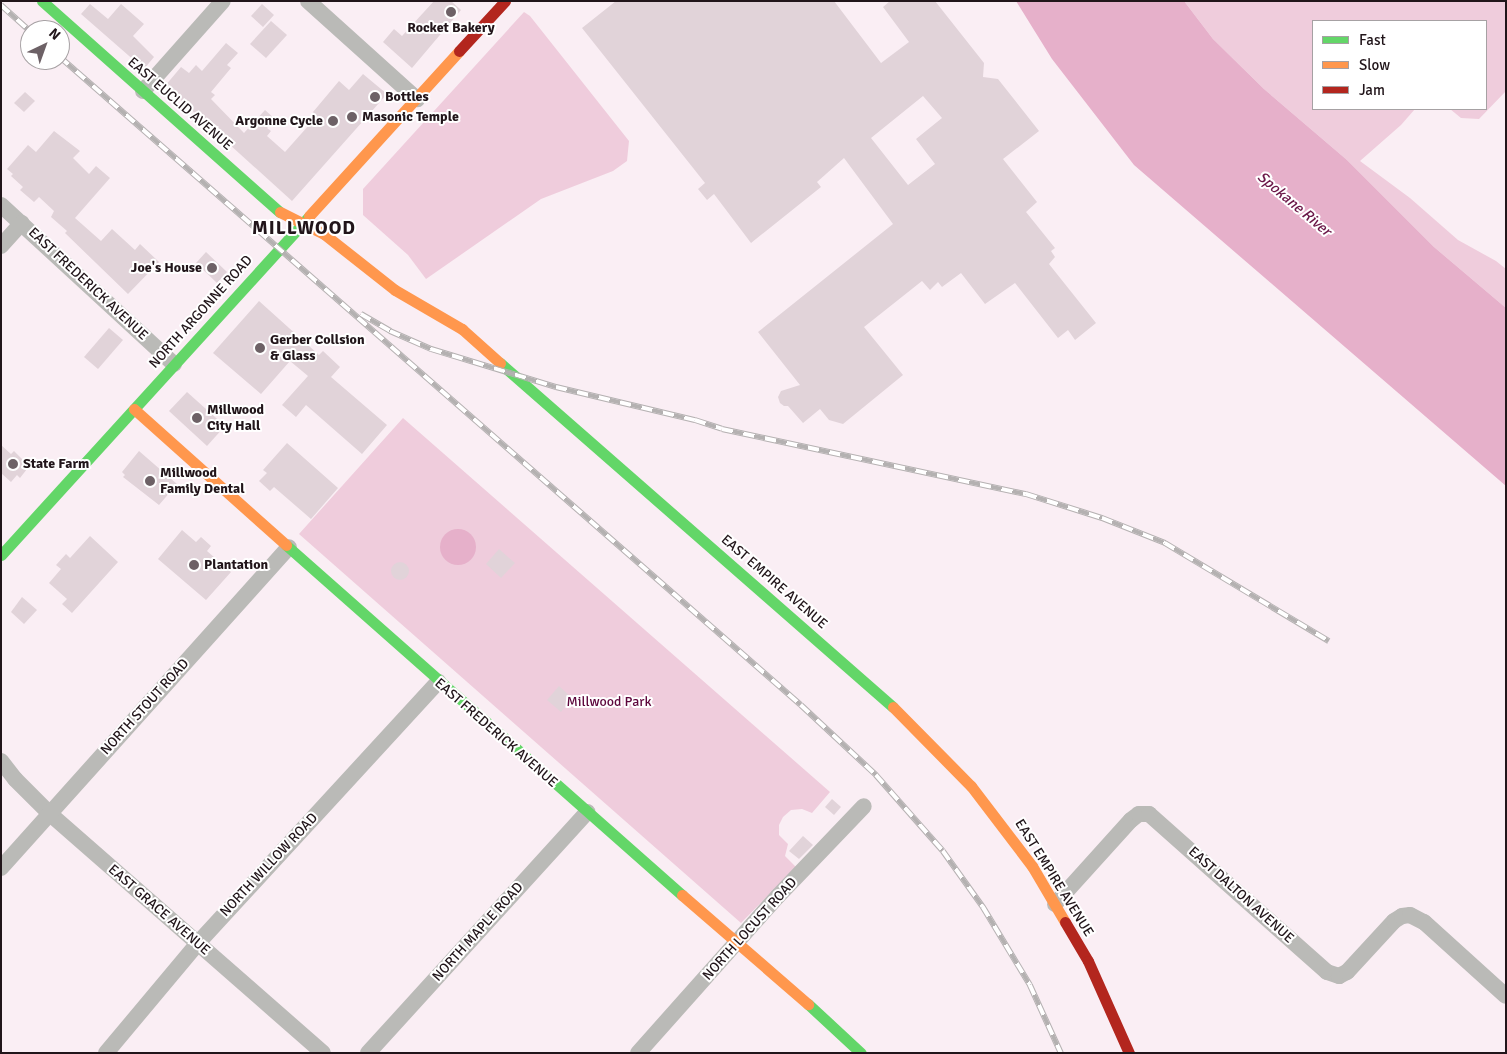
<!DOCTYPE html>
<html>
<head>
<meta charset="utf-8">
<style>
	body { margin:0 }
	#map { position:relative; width:1507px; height:1054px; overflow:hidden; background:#faeef4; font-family:Signika,sans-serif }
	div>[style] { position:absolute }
	.green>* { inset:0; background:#efccdc }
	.water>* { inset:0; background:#e6b0ca }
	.round { border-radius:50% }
	.building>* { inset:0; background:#e1d3d9 }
	.street>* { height:16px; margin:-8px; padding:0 8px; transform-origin:8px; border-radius:8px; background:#babab7 }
	.fast>* { height:11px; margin:-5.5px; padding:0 5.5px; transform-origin:5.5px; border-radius:5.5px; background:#63d668 }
	.slow>* { height:11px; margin:-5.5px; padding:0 5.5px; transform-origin:5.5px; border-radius:5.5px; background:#ff974d }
	.jam>* { height:11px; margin:-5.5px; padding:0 5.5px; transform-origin:5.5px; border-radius:5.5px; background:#b3261e }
	.rail>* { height:5.5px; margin-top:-2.75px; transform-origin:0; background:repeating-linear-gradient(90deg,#fff 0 11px,#b4b1b1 0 22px); box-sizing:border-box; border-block:1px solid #b4b1b1 }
	.dots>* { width:14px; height:14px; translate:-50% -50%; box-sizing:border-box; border:2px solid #fff; border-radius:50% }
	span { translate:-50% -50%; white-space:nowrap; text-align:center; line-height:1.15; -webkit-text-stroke:4px #fff; paint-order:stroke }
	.poi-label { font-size:14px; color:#21151a; font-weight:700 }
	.left { translate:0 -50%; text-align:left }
	.right { translate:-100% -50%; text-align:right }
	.street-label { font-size:14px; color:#21151a }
	.park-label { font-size:14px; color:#5d063c }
	.water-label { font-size:15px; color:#6b1748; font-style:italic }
	.district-label { font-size:19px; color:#21151a; font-weight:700; letter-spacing:1px }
	.frame { position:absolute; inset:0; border:2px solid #21151a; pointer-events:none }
	.legend { position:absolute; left:1312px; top:20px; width:175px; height:90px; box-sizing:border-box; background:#fff; border:1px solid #a6a1a3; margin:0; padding:6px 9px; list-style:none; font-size:15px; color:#21151a }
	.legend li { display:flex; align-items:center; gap:10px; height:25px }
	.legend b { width:25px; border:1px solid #a6a1a3 }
	.north { position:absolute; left:20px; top:20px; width:50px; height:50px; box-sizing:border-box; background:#fff; border:1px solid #a6a1a3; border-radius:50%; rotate:42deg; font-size:14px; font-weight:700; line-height:20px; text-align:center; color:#21151a }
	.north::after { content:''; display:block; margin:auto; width:18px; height:22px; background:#6d6166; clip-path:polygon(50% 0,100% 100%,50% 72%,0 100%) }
</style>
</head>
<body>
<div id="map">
	<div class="green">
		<i style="clip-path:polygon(1184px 1px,1506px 1px,1506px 91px,1479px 119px,1461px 118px,1450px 109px,1486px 109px,1486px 21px,1313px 21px,1313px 109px,1415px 109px,1401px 125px,1360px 161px,1410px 198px,1458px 240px,1496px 261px,1506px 269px,1506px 308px,1434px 247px,1347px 160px,1264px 89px,1213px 39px)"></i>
		<i style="clip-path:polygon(524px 12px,530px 16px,629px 141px,627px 161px,613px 171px,541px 199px,426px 279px,408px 255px,363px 215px,363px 189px)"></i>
		<i style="clip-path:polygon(403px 418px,830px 792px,812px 813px,802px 809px,791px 810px,783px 817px,779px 825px,779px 835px,788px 844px,785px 856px,796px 867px,741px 923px,299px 534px)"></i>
	</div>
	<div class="water">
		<i style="clip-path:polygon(1016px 1px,1184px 1px,1213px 39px,1264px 89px,1347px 160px,1434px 247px,1506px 308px,1506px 486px,1134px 165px,1052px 59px)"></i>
		<i class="round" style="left:440px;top:529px;width:36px;height:36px"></i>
	</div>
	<div class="building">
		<i style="clip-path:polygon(434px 1px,451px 1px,461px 10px,412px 68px,383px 42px,394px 29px,402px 36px)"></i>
		<i style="clip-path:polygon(evenodd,616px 1px,834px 1px,881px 63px,909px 42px,883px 7px,890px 1px,935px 1px,984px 63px,983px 77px,998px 79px,1039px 131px,1003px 159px,1037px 202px,1026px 212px,1055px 248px,1051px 251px,1055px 257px,1049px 264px,1096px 323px,1075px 340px,1068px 330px,1058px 338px,1015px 283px,985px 304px,961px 273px,942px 287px,938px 282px,930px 290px,922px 281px,864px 327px,903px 375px,843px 424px,829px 420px,820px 409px,803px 423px,788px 406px,784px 406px,780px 403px,778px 397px,781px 391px,800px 385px,758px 332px,893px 224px,844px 158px,817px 182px,821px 187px,751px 243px,714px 194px,707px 200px,698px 189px,705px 183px,582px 28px,616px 1px,923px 96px,942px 118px,916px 139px,935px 164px,908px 185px,871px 138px,923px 96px)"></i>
		<i style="clip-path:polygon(90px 4px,108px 19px,121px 4px,144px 24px,133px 36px,154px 57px,144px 69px,81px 14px)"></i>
		<i style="clip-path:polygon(262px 4px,274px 15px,263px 27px,251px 16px)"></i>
		<i style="clip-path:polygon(271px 21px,287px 35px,266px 58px,250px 44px)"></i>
		<i style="clip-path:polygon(226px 43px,238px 53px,227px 65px,231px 68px,211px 92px,215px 95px,211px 99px,244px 133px,265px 110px,275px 119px,267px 128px,271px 131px,267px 136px,285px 152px,317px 116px,313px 112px,339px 81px,349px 90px,363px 74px,387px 94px,292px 201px,165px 86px,181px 67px,189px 73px,196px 65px,202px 71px)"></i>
		<i style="clip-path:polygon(25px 92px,35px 101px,24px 112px,14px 103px)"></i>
		<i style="clip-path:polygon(54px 131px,80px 151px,73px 158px,89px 174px,96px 166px,110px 178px,75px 218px,101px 241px,112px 229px,135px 250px,140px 244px,159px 262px,128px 294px,65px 233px,67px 231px,51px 217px,54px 211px,39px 197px,34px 202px,20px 190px,23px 187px,11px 176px,13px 174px,7px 169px,28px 145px,36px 152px)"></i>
		<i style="clip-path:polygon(206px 252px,227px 272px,217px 283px,196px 263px)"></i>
		<i style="clip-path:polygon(259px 301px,319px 355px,323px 351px,340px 367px,331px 377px,387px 425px,362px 454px,306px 405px,296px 417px,282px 405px,308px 376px,290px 361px,261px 394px,213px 353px)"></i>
		<i style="clip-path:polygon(109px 328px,123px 340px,98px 369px,84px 357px)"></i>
		<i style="clip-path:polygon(187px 392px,225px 426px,207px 446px,169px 411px)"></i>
		<i style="clip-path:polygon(287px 443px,338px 488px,311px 519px,274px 487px,270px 491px,259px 481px,267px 473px,263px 470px)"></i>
		<i style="clip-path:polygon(1px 445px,11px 454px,14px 451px,26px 463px,23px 466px,27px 469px,20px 478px,17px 475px,11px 482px,1px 473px)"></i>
		<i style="clip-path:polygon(139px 451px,177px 484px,159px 505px,123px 477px,125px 475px,122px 472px)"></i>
		<i style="clip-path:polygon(182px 530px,196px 542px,201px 537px,211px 546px,207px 551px,231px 572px,206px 600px,158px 559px)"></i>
		<i style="clip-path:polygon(90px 536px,118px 562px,72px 613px,62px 604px,67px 599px,49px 583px,61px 569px,56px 565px,66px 554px,70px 558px)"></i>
		<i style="clip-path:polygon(499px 549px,515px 563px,501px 578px,486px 564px)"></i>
		<i class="round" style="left:391px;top:562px;width:18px;height:18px"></i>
		<i style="clip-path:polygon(22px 597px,37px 610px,24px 624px,11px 612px)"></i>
		<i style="clip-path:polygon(559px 686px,572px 698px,561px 712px,547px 700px)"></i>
		<i style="clip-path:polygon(832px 799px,841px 807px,834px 815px,825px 807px)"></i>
		<i style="clip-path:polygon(803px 836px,813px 845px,799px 859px,789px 851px)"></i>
	</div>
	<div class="street">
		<i style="left:308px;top:1px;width:147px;rotate:42deg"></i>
		<i style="left:143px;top:91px;width:120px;rotate:-48.4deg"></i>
		<i style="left:1px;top:205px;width:235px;rotate:42.6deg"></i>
		<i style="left:1px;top:246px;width:31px;rotate:-48deg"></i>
		<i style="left:1px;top:761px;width:23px;rotate:52deg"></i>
		<i style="left:15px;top:779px;width:48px;rotate:45deg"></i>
		<i style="left:49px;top:813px;width:364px;rotate:41.2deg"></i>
		<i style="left:1px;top:868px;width:431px;rotate:-48.1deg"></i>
		<i style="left:1055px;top:904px;width:113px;rotate:-47.9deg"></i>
		<i style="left:1131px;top:820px;width:10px;rotate:-37deg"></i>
		<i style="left:1139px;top:814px;width:10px"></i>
		<i style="left:1149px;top:814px;width:238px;rotate:41.6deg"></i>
		<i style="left:1327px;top:972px;width:13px;rotate:18deg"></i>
		<i style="left:1339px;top:976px;width:9px;rotate:-27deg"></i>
		<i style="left:1347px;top:972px;width:69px;rotate:-47.3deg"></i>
		<i style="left:1394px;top:921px;width:9px;rotate:-32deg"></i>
		<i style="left:1402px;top:916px;width:8px;rotate:-7deg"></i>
		<i style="left:1410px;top:915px;width:16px;rotate:27deg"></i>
		<i style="left:1424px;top:922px;width:110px;rotate:42.1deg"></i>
		<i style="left:106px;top:1053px;width:143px;rotate:-50.1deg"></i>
		<i style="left:198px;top:943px;width:355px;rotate:-47.4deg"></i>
		<i style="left:368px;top:1053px;width:326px;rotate:-47.7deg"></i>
		<i style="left:638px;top:1053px;width:210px;rotate:-48.3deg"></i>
		<i style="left:778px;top:896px;width:124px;rotate:-46.3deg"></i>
	</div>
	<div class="fast">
		<i style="left:42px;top:1px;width:318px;rotate:41.6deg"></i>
		<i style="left:500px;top:363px;width:522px;rotate:41.2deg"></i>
		<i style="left:286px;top:545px;width:529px;rotate:41.47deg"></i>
		<i style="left:1px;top:555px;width:458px;rotate:-47.7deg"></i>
		<i style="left:808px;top:1004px;width:72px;rotate:42.8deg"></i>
	</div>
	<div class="slow">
		<i style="left:280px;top:212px;width:49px;rotate:26.6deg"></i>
		<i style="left:324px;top:234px;width:90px;rotate:38.3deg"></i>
		<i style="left:395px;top:290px;width:78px;rotate:30.2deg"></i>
		<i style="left:462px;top:329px;width:51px;rotate:41.8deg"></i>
		<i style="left:309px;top:216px;width:223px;rotate:-47.7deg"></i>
		<i style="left:134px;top:409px;width:204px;rotate:41.8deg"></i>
		<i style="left:893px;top:707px;width:111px;rotate:45.4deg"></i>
		<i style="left:971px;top:786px;width:101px;rotate:52.7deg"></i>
		<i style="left:1032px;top:866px;width:65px;rotate:59.5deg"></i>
		<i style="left:682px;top:895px;width:167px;rotate:40.9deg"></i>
	</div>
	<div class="jam">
		<i style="left:459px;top:51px;width:68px;rotate:-47.4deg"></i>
		<i style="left:1065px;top:922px;width:45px;rotate:59.5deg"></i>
		<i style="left:1088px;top:961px;width:101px;rotate:66deg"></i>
	</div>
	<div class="rail">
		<i style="left:1px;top:5px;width:39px;rotate:42deg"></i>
		<i style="left:60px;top:57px;width:984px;rotate:41.17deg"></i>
		<i style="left:801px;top:705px;width:103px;rotate:43deg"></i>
		<i style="left:876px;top:775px;width:101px;rotate:48.6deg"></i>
		<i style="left:943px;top:851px;width:69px;rotate:54.5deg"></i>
		<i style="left:983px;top:907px;width:91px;rotate:58.9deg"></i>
		<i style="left:1030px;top:985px;width:75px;rotate:65.5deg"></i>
		<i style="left:361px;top:314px;width:34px;rotate:30deg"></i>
		<i style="left:390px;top:331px;width:45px;rotate:23.7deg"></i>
		<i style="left:431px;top:349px;width:131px;rotate:16.9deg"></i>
		<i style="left:556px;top:387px;width:143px;rotate:13.4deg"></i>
		<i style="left:695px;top:420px;width:28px;rotate:18deg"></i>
		<i style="left:722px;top:429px;width:311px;rotate:12.1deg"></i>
		<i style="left:1026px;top:494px;width:80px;rotate:17.5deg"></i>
		<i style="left:1102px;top:518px;width:68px;rotate:21.6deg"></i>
		<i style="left:1165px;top:543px;width:191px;rotate:30.9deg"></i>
	</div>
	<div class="dots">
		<i style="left:451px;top:12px;background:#6d6166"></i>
		<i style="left:375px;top:97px;background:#6d6166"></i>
		<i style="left:352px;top:117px;background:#6d6166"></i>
		<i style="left:333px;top:121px;background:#6d6166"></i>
		<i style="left:212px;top:268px;background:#6d6166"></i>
		<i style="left:260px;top:348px;background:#6d6166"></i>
		<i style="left:197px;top:418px;background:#6d6166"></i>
		<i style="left:13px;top:464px;background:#6d6166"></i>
		<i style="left:150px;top:481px;background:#6d6166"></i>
		<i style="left:194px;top:565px;background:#6d6166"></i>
	</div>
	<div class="poi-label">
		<span style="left:451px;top:28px">Rocket Bakery</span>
		<span class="left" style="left:385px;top:97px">Bottles</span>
		<span class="left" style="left:362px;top:117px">Masonic Temple</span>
		<span class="right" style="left:323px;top:121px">Argonne Cycle</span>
		<span class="right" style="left:202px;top:268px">Joe's House</span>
		<span class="left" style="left:270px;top:348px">Gerber Collsion<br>&amp; Glass</span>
		<span class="left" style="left:207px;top:418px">Millwood<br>City Hall</span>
		<span class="left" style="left:23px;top:464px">State Farm</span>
		<span class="left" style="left:160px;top:481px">Millwood<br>Family Dental</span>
		<span class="left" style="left:204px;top:565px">Plantation</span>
	</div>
	<div class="street-label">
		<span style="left:180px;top:104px;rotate:41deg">EAST EUCLID AVENUE</span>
		<span style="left:88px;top:284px;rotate:43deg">EAST FREDERICK AVENUE</span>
		<span style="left:201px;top:312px;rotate:-48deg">NORTH ARGONNE ROAD</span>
		<span style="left:774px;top:582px;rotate:41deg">EAST EMPIRE AVENUE</span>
		<span style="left:145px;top:707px;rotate:-48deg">NORTH STOUT ROAD</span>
		<span style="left:496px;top:733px;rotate:41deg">EAST FREDERICK AVENUE</span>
		<span style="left:269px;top:865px;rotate:-47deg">NORTH WILLOW ROAD</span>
		<span style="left:1054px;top:878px;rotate:58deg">EAST EMPIRE AVENUE</span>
		<span style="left:1241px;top:895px;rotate:42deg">EAST DALTON AVENUE</span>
		<span style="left:159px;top:910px;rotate:41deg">EAST GRACE AVENUE</span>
		<span style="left:750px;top:929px;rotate:-48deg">NORTH LOCUST ROAD</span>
		<span style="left:478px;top:932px;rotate:-48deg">NORTH MAPLE ROAD</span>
	</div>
	<div class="park-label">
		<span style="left:609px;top:702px">Millwood Park</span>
	</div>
	<div class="water-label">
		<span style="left:1294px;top:204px;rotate:40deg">Spokane River</span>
	</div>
	<div class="district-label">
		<span style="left:304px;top:229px">MILLWOOD</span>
	</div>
	<div class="frame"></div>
	<ul class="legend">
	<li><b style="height:6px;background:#63d668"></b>Fast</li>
	<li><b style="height:6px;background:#ff974d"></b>Slow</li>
	<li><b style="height:6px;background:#b3261e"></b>Jam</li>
	</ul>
	<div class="north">N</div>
</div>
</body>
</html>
